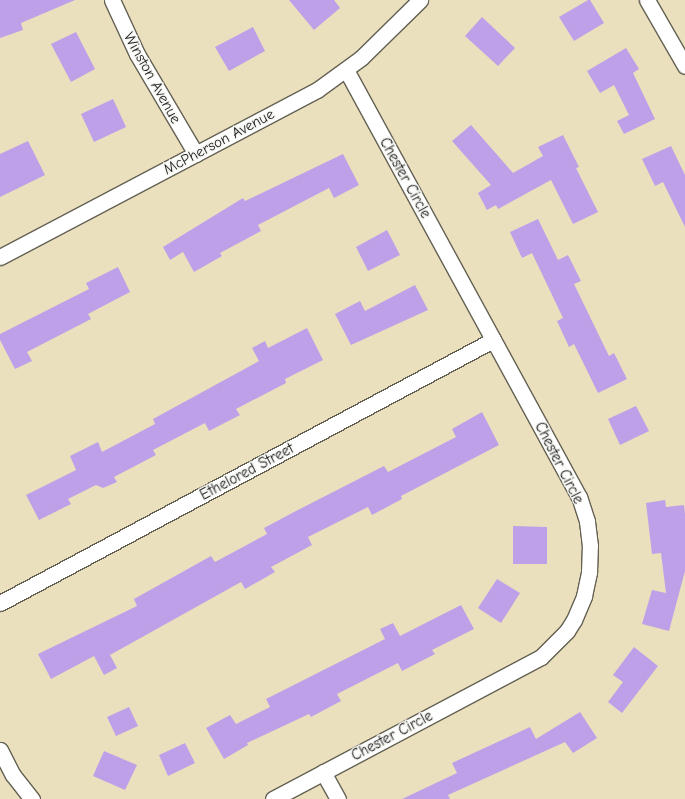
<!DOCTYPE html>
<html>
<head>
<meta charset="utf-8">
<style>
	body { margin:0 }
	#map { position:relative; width:685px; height:799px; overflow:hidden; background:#eae0bd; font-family:"Comic Neue",sans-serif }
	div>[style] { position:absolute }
	.building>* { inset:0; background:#bea0e9 }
	.roads { filter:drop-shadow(1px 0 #646154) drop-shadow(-1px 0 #646154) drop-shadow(0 1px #646154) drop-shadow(0 -1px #646154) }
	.street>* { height:15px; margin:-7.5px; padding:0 7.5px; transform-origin:7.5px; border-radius:7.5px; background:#fff }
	span { translate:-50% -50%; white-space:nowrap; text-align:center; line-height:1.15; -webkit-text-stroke:3px #f6f6f2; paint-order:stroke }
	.street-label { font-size:15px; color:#1c1c1c }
</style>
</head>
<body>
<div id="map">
	<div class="building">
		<i style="clip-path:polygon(0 0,75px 0,21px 23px,23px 30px,0 38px)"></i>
		<i style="clip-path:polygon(289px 0,334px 0,340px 8px,314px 30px)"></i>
		<i style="clip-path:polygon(588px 0,590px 0,604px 23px,574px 41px,559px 17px)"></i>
		<i style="clip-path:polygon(482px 17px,515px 48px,498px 66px,465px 36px)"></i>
		<i style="clip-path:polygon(253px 27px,265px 51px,229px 71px,215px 47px)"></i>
		<i style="clip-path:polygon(76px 32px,95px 69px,71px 82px,51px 44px)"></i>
		<i style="clip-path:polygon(626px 48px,639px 69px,633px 73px,655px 119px,624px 134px,617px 121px,629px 115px,614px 85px,600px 93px,587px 71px)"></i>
		<i style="clip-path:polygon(113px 99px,126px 127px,94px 142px,81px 114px)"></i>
		<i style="clip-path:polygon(471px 125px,513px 173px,543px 156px,538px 147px,563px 135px,579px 167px,576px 168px,598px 212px,573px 224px,551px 180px,498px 209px,496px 205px,487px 210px,478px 193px,491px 185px,452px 141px)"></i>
		<i style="clip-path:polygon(28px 141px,45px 175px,0 197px,0 154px)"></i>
		<i style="clip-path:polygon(671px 146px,685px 175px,685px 227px,663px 182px,655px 186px,642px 159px)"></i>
		<i style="clip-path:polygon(343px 154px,359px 185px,334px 198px,329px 188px,258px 225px,261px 231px,220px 253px,222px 256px,194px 272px,183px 252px,170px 260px,163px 247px,243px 198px,245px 201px)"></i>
		<i style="clip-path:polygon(538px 219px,558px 260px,568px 255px,581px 281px,574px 284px,609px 356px,614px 353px,627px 379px,598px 393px,574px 344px,569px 347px,557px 321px,563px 318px,532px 253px,522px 258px,510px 232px)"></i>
		<i style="clip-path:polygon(387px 230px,400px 255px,368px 271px,356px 247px)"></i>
		<i style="clip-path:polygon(118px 267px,130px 292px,88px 314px,91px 319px,27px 352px,32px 361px,15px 369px,0 340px,0 334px,89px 289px,86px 283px)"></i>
		<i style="clip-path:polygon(415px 285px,428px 310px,351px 345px,335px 314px,360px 301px,365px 311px)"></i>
		<i style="clip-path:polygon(307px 328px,323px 360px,285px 379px,286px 383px,236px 409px,240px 415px,209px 431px,205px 423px,153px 450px,156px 455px,114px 477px,117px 482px,103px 488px,96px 485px,68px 499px,71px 504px,39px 520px,26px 495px,76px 470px,70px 456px,98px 442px,102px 452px,155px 424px,153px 419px,259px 361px,252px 348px,265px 341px,268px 348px)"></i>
		<i style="clip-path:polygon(636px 406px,649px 431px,620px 445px,608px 419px)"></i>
		<i style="clip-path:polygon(482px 412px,499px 445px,401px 496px,402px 499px,372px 515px,368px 507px,308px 537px,312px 545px,271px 567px,275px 572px,245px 589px,241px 582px,110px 655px,117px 668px,104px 675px,94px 656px,51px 679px,38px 654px,137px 606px,134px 599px,211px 556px,215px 562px,267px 534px,264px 528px,294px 512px,384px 466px,388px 472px,456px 437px,452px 429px)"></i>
		<i style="clip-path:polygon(665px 500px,666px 507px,684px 505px,685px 514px,685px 571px,669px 631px,642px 624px,652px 590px,666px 593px,661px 553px,652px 554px,646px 503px)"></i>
		<i style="clip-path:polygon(513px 526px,547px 527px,547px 564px,513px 564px)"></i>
		<i style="clip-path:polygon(497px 579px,520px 593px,501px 623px,478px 608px)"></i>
		<i style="clip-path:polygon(461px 605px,474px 629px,432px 650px,435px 654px,402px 671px,398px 663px,337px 694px,341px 701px,311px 717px,309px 714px,247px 743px,248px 745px,224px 759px,206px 728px,230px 715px,236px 724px,270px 707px,266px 699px,385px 639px,380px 629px,393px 623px,400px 636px)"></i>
		<i style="clip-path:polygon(634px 647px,658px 666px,622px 713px,608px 702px,623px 682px,613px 675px)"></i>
		<i style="clip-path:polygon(129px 707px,138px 726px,116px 736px,107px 717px)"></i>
		<i style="clip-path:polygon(580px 712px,597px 738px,573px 753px,565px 742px,448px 795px,450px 799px,402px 799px,457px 773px,452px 763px,530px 727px,536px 739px)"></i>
		<i style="clip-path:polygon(185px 743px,195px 763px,168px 776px,159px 755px)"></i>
		<i style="clip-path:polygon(104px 751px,137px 765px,125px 790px,93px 776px)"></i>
	</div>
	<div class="roads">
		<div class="street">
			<i style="left:112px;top:0;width:60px;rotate:65.2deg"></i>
			<i style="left:137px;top:54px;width:116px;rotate:59.5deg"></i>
			<i style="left:647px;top:0;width:76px;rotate:60.1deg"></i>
			<i style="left:0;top:257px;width:358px;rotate:-27.8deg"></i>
			<i style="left:317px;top:90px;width:54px;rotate:-36deg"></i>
			<i style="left:361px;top:58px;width:83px;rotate:-44.5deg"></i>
			<i style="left:0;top:603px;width:559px;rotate:-28.08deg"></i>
			<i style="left:0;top:750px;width:28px;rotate:63deg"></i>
			<i style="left:13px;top:775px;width:31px;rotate:52deg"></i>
			<i style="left:323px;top:772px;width:31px;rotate:61deg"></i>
			<i style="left:273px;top:799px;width:303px;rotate:-27.9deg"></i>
			<i style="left:541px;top:657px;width:37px;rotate:-45deg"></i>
			<i style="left:567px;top:631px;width:13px;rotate:-58deg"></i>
			<i style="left:574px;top:620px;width:26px;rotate:-67deg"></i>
			<i style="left:584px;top:596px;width:25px;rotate:-78deg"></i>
			<i style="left:589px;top:572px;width:26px;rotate:-88deg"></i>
			<i style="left:590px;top:546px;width:25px;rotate:-97deg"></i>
			<i style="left:587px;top:521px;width:25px;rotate:-108deg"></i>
			<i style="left:579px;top:497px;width:486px;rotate:-118.6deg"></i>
		</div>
	</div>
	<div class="street-label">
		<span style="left:152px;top:78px;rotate:61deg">Winston Avenue</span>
		<span style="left:219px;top:142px;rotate:-28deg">McPherson Avenue</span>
		<span style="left:405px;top:178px;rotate:61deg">Chester Circle</span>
		<span style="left:559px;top:463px;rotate:63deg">Chester Circle</span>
		<span style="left:247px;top:472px;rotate:-28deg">Ethelored Street</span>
		<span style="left:392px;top:736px;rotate:-28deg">Chester Circle</span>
	</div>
</div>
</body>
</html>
